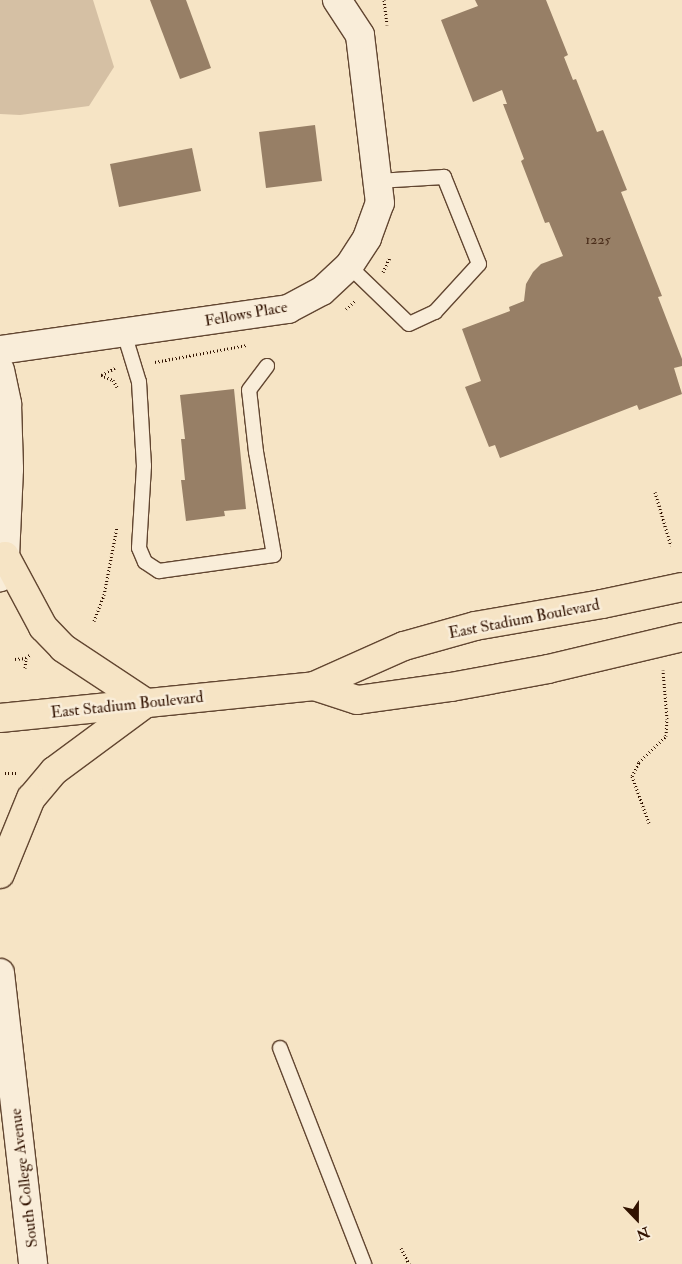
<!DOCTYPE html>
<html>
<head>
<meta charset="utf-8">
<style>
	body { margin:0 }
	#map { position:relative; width:682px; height:1264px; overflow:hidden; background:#f6e4c5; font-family:"IM FELL Double Pica",serif }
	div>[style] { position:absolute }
	.green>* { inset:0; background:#d5c0a4 }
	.building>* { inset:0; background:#977f66 }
	.path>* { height:3px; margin-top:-1.5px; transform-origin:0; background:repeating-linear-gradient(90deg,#311200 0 1px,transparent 0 3.5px) }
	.roads { filter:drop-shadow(1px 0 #624631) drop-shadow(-1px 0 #624631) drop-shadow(0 1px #624631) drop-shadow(0 -1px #624631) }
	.service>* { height:14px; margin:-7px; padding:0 7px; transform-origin:7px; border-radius:7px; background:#f9edd9 }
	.minor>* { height:28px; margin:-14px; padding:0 14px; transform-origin:14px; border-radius:14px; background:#f9edd9 }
	.tertiary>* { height:28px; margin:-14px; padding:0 14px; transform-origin:14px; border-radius:14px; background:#f9edd9 }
	.secondary>* { height:28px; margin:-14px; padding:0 14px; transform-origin:14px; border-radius:14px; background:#f9edd9 }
	.primary>* { height:28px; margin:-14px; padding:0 14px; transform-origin:14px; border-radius:14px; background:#f6e4c5 }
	span { translate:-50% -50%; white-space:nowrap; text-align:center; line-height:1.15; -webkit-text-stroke:5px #f9edd9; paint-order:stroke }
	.number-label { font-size:14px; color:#4a2d1a }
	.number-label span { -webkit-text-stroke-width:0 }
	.street-label { font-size:16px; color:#311200 }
	.north { position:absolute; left:612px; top:1194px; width:50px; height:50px; -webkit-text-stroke:4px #f9edd9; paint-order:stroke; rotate:158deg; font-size:14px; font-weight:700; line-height:20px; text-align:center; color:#311200 }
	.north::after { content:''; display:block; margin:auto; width:18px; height:22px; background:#311200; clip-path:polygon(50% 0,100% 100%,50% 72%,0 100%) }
</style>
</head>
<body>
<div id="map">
	<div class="green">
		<i style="clip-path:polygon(0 0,93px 0,114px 67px,89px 106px,20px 115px,0 114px)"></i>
	</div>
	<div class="building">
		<i style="clip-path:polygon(150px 0,186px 0,211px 68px,180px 79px)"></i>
		<i style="clip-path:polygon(475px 0,546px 0,568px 55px,564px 57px,573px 80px,576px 79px,597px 132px,603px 130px,627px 190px,621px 192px,662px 296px,658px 297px,682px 359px,682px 366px,674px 368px,682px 394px,639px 410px,637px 405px,500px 458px,495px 445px,489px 447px,465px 387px,481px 381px,462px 329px,510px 311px,509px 307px,524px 301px,526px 284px,533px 272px,541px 264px,563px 256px,549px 222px,545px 223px,521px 161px,524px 159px,503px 104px,507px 104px,502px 90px,473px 102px,441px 20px,478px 6px)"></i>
		<i style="clip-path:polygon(315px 125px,322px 181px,266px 188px,259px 132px)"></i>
		<i style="clip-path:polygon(192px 148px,201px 191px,119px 207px,110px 164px)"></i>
		<i style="clip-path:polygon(234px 389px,246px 509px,224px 511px,225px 516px,186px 521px,181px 480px,185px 480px,181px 439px,185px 439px,180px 395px)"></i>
	</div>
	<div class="path">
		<i style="left:384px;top:0;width:25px;rotate:83deg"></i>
		<i style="left:383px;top:272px;width:17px;rotate:-65deg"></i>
		<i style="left:346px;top:309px;width:13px;rotate:-42deg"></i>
		<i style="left:155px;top:362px;width:94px;rotate:-10.5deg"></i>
		<i style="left:115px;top:368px;width:16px;rotate:153deg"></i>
		<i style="left:101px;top:375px;width:13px;rotate:23deg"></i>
		<i style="left:113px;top:380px;width:8px;rotate:60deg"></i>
		<i style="left:655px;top:492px;width:56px;rotate:73.5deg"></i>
		<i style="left:94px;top:621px;width:28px;rotate:-69deg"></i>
		<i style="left:104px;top:595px;width:69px;rotate:-79.2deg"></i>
		<i style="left:15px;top:659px;width:11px;rotate:-5deg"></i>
		<i style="left:26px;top:658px;width:6px;rotate:-39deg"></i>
		<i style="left:25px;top:668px;width:10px;rotate:-84deg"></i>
		<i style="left:5px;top:773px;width:12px"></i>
		<i style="left:649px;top:823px;width:50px;rotate:-109.9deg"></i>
		<i style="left:632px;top:776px;width:16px;rotate:-63deg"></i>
		<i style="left:639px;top:762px;width:37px;rotate:-44deg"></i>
		<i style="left:666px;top:736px;width:17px;rotate:-87deg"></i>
		<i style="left:667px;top:719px;width:49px;rotate:-94.7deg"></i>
		<i style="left:401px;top:1248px;width:18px;rotate:63deg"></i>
	</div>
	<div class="roads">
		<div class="service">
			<i style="left:349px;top:266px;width:83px;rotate:44deg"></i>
			<i style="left:409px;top:324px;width:29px;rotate:-25deg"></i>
			<i style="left:435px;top:312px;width:65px;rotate:-47.5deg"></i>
			<i style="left:479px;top:264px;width:94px;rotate:-111.9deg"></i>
			<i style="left:444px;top:177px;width:67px;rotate:176.6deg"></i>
			<i style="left:124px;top:333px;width:51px;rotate:73deg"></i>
			<i style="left:139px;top:382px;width:84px;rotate:86.6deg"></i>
			<i style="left:144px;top:466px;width:82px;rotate:93.5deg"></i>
			<i style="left:139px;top:548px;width:15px;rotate:67deg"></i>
			<i style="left:145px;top:562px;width:17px;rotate:33deg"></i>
			<i style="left:159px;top:571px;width:116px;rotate:-7.9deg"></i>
			<i style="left:274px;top:555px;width:105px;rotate:-99.9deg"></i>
			<i style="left:256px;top:452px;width:62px;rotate:-96.4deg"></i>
			<i style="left:249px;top:390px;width:30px;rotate:-53deg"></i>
			<i style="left:280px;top:1048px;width:232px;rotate:68.7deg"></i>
		</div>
		<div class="minor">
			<i style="left:0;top:350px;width:291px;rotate:-8.1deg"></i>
			<i style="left:288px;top:309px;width:38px;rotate:-28deg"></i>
			<i style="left:322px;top:291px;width:37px;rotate:-43deg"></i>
			<i style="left:349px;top:266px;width:33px;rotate:-57deg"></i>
			<i style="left:367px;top:238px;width:37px;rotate:-70deg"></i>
			<i style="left:380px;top:203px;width:169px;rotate:-96.8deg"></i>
			<i style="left:360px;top:35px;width:42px;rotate:-123.3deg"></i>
		</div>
		<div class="tertiary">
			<i style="left:0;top:370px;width:35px;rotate:78deg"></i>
			<i style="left:7px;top:404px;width:65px;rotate:88.2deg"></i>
			<i style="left:9px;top:469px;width:87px;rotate:92.6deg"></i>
			<i style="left:5px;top:556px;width:22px;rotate:103deg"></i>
		</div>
		<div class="secondary">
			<i style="left:0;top:973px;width:293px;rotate:83.5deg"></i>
		</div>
		<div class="primary">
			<i style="left:0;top:560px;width:6px;rotate:-39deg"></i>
			<i style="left:5px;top:556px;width:81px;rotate:61.8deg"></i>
			<i style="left:43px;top:627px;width:29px;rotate:46deg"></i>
			<i style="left:63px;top:648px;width:100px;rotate:33.5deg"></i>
			<i style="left:146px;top:703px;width:114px;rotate:143.5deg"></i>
			<i style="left:54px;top:771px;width:35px;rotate:130deg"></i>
			<i style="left:31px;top:798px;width:82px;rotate:112.2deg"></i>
			<i style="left:314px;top:686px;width:45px;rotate:18deg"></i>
			<i style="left:357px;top:700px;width:95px;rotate:-7.9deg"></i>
			<i style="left:451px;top:687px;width:99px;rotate:-10.5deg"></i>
			<i style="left:548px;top:669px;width:138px;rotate:-13.4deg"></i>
			<i style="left:0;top:718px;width:316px;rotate:-5.8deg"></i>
			<i style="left:314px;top:686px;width:98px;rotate:-24deg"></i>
			<i style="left:404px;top:646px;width:74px;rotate:-15.7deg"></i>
			<i style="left:475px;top:626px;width:129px;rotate:-9.8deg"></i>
			<i style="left:602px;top:604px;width:82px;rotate:-12deg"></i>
		</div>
	</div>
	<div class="number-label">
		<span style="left:598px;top:240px">1225</span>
	</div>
	<div class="street-label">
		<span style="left:246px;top:314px;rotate:-10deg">Fellows Place</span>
		<span style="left:524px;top:619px;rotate:-11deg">East Stadium Boulevard</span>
		<span style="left:127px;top:705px;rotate:-6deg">East Stadium Boulevard</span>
		<span style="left:24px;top:1178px;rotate:-97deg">South College Avenue</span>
	</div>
	<div class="north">N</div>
</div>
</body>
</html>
